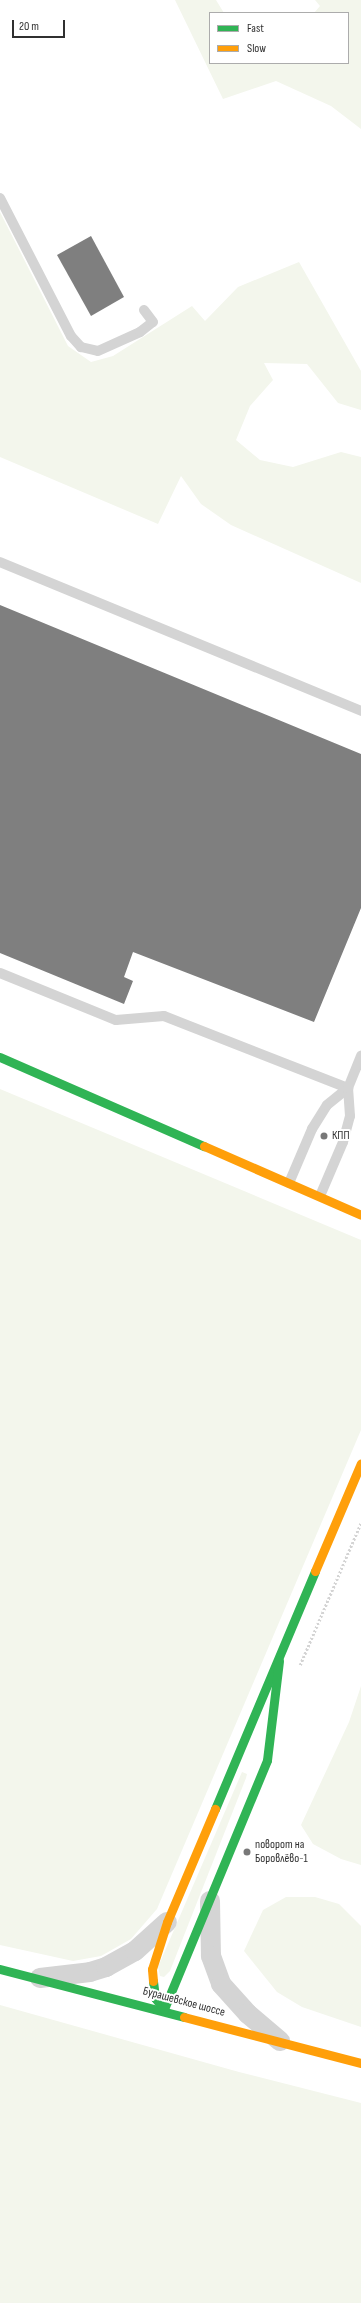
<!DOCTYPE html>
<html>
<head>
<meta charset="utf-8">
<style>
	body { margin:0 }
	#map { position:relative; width:361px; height:2303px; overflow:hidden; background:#fff; font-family:"Sofia Sans Condensed",sans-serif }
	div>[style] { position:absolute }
	.green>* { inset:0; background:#f3f6ec }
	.building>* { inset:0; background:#7f7f7f }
	.path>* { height:2.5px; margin-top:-1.25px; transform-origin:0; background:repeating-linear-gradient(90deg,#d4d4d4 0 2px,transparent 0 4px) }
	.lane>* { height:10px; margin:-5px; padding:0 5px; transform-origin:5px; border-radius:5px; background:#d4d4d4 }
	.street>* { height:20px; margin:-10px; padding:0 10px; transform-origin:10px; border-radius:10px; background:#d4d4d4 }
	.fast>* { height:9px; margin:-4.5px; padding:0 4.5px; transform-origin:4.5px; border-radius:4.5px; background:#30b455 }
	.slow>* { height:9px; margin:-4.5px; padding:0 4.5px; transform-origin:4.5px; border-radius:4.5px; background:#ff9f0a }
	.dots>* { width:11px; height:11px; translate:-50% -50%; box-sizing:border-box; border:2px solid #fff; border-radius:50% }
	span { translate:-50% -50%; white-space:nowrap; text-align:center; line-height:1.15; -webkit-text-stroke:4px #fff; paint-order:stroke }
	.poi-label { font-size:12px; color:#303030 }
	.left { translate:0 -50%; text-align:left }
	.street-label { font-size:12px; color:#303030 }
	.legend { position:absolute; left:209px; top:12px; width:140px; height:52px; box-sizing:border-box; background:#fff; border:1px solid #acacac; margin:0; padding:5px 7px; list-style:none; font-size:12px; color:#303030 }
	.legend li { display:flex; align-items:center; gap:8px; height:20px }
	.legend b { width:20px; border:1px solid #acacac }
	.scale { position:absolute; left:12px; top:20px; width:53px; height:18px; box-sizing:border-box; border:2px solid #303030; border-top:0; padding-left:5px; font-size:12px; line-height:14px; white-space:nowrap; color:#303030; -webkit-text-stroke:3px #fff; paint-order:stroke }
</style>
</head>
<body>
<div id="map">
	<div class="green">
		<i style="clip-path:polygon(175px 0,216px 0,224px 13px,210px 13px,210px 63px,348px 63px,348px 13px,314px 13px,320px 6px,315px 0,361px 0,361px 129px,331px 106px,276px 81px,223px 99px)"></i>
		<i style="clip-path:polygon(0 212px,68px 346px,91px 362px,113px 356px,192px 306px,205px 321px,238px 287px,299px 262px,361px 371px,361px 410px,338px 403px,307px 364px,264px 363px,273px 380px,250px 406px,236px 440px,260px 460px,293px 467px,341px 452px,361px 457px,361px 583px,231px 525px,201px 504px,181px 476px,158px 524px,0 457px)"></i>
		<i style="clip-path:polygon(0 1089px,361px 1240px,361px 1430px,157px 1909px,131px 1939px,101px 1956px,73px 1961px,0 1945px)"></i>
		<i style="clip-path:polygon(361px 1686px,361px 1865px,341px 1859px,313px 1844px,301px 1825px,349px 1722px)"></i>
		<i style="clip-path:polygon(242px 1772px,247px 1774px,246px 1778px,170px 1971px,164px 1977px,160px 1976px,158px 1967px)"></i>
		<i style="clip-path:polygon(286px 1897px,315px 1897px,339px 1904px,361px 1926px,361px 2027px,302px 2007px,277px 1992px,244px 1951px,263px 1910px)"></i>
		<i style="clip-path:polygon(0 2005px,239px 2072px,361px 2103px,361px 2303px,0 2303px)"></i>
	</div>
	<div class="building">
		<i style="clip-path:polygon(91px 236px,124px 297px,91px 316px,57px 255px)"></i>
		<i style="clip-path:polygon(0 605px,361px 754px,361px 908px,314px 1022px,133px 952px,124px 977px,133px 981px,124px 1004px,0 953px)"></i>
	</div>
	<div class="path">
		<i style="left:300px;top:1665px;width:155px;rotate:-66.8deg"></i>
	</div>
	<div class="lane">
		<i style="left:0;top:198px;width:155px;rotate:62.8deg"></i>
		<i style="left:71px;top:336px;width:15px;rotate:48deg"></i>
		<i style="left:81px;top:347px;width:17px;rotate:13deg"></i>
		<i style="left:98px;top:351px;width:46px;rotate:-24.3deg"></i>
		<i style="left:140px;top:332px;width:16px;rotate:-38deg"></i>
		<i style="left:153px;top:322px;width:15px;rotate:-127deg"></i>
		<i style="left:0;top:562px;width:391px;rotate:22.4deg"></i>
		<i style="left:0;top:973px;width:125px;rotate:22.1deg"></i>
		<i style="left:116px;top:1020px;width:48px;rotate:-4.8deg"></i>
		<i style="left:164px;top:1016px;width:198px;rotate:21.4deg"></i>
		<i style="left:289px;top:1183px;width:59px;rotate:-66.9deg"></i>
		<i style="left:312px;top:1129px;width:28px;rotate:-58deg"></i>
		<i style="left:327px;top:1105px;width:27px;rotate:-39deg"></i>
		<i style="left:320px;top:1196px;width:59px;rotate:-66.9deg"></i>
		<i style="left:343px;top:1142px;width:27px;rotate:-75deg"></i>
		<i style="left:350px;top:1116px;width:28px;rotate:-94deg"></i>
		<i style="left:348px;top:1088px;width:35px;rotate:-68deg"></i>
	</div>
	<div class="street">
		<i style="left:210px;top:1901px;width:55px;rotate:89deg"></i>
		<i style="left:211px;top:1956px;width:30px;rotate:70deg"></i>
		<i style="left:221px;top:1984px;width:40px;rotate:48deg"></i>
		<i style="left:248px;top:2014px;width:42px;rotate:40.2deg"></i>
		<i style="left:40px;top:1978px;width:50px;rotate:-6.8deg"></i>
		<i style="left:90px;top:1972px;width:17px;rotate:-17deg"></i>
		<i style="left:106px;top:1967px;width:33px;rotate:-29deg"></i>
		<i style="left:135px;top:1951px;width:43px;rotate:-42.2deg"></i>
	</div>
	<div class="fast">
		<i style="left:0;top:1057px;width:223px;rotate:23.6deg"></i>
		<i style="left:215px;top:1809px;width:258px;rotate:-67.2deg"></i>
		<i style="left:0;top:1969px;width:190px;rotate:14.6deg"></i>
		<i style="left:153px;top:1981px;width:17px;rotate:83deg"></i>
		<i style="left:155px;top:1998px;width:14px;rotate:51deg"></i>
		<i style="left:164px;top:2009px;width:269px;rotate:-67.5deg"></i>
		<i style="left:267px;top:1760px;width:100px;rotate:-83.1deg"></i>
	</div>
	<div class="slow">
		<i style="left:204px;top:1146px;width:171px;rotate:23.7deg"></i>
		<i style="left:315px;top:1571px;width:117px;rotate:-66.9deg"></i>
		<i style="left:153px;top:1981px;width:12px;rotate:-95deg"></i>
		<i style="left:152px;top:1969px;width:49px;rotate:-72.3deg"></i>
		<i style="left:167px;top:1922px;width:123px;rotate:-67deg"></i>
		<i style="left:184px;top:2017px;width:183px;rotate:14.6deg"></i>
	</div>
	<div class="dots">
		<i style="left:324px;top:1136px;background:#787878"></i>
		<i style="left:247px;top:1852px;background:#787878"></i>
	</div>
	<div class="poi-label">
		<span class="left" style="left:332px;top:1136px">КПП</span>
		<span class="left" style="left:255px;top:1852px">поворот на<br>Боровлёво-1</span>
	</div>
	<div class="street-label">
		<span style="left:184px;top:2002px;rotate:15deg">Бурашевское шоссе</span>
	</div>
	<ul class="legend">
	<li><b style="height:5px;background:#30b455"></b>Fast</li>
	<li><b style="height:5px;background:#ff9f0a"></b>Slow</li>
	</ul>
	<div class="scale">20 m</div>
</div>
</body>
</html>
